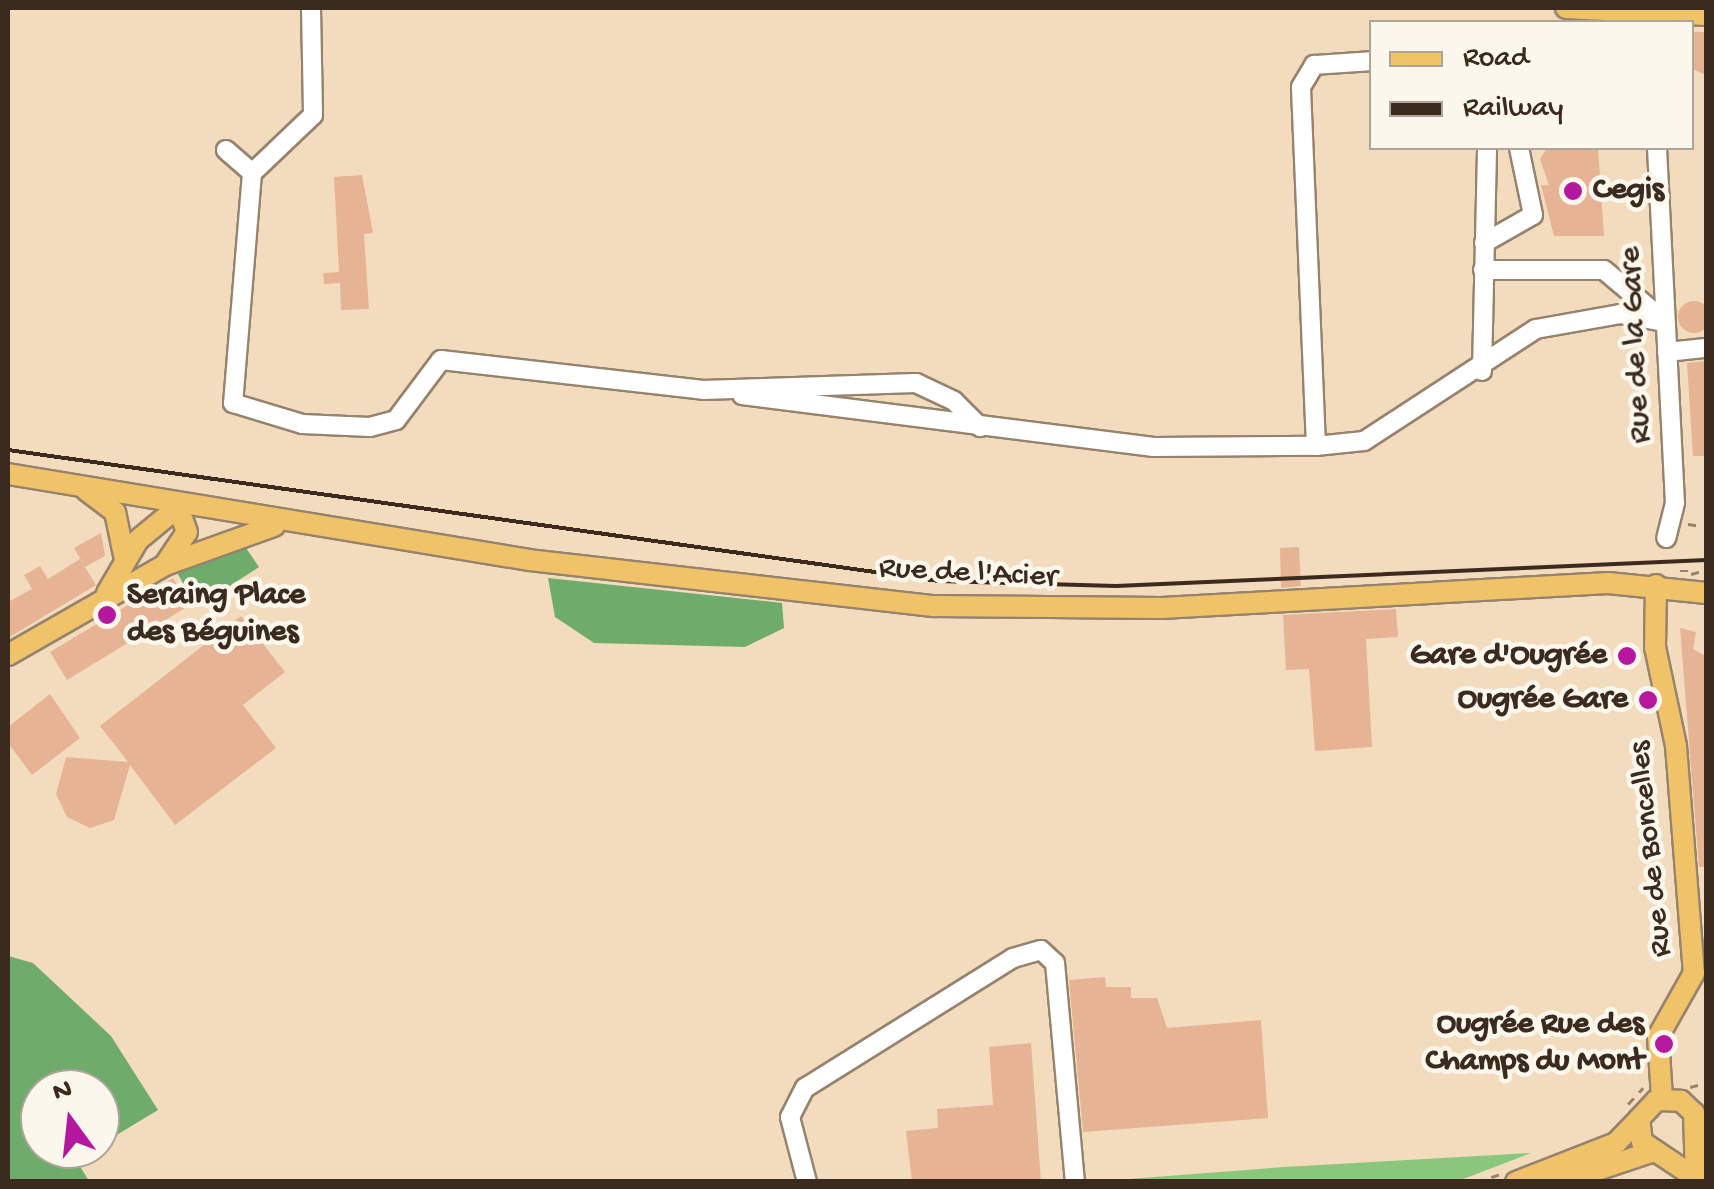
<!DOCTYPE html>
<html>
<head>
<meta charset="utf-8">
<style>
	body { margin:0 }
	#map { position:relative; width:1714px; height:1189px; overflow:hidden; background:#f2dcbd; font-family:"Gochi Hand",sans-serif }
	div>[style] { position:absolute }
	.green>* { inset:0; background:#8ac77d }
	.forest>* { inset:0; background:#6fac6c }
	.building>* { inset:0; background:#e7b395 }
	.round { border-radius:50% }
	.path>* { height:2.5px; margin-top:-1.25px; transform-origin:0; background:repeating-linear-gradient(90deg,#96836e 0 8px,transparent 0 16px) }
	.roads { filter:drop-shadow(2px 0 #96836e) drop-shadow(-2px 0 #96836e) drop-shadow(0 2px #96836e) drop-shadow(0 -2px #96836e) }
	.minor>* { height:18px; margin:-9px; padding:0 9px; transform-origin:9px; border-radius:9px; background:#fff }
	.major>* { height:20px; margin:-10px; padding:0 10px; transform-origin:10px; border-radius:10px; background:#f1c369 }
	.rail>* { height:4px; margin:-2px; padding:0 2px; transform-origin:2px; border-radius:2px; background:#3b2a1e }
	.dots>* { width:28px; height:28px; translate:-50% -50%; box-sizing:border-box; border:5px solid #fbf7ec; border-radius:50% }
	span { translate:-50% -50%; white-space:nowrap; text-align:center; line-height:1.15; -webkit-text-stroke:9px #fbf7ec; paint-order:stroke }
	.poi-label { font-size:32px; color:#3b2a1e; font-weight:700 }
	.left { translate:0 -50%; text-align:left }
	.right { translate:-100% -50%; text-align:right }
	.street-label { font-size:32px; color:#3b2a1e }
	.frame { position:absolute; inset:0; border:10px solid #3b2a1e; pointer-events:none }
	.legend { position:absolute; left:1369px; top:20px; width:325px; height:130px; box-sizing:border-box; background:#fbf7ec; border:2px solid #aea59a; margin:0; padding:12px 18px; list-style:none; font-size:30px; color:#3b2a1e }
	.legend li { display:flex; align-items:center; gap:20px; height:50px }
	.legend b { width:50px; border:2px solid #aea59a }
	.north { position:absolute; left:20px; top:1069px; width:100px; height:100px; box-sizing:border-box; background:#fbf7ec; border:2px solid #aea59a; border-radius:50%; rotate:345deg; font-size:28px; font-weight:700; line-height:40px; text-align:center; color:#3b2a1e }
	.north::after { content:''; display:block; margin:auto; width:35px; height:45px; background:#b5179e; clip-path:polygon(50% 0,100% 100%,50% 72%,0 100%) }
</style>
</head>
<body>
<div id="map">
	<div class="green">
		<i style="clip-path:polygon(1531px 1153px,1458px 1181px,1103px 1181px,1284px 1167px)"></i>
	</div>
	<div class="forest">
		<i style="clip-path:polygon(246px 548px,259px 567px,197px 607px,176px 571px)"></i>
		<i style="clip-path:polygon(548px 578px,782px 603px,784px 628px,745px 647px,594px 643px,555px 617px)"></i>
		<i style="clip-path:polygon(8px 956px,33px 963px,111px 1036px,158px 1110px,100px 1145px,100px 1089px,40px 1089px,40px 1149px,94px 1149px,76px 1160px,89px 1181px,8px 1181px)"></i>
	</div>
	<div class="building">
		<i style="clip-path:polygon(1692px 32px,1706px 32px,1706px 75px,1692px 69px)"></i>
		<i style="clip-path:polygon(1547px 148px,1598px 148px,1604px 236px,1554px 236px,1541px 185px,1549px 185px,1540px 159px)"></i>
		<i style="clip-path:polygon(362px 175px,373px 233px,364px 234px,369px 309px,341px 310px,340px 283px,324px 284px,323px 273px,339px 272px,334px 177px)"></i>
		<i class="round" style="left:1678px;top:301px;width:32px;height:32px"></i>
		<i style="clip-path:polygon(1706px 361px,1706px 456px,1693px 456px,1687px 363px)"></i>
		<i style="clip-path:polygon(101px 533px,105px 556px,85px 567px,74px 548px)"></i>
		<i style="clip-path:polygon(1299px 547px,1301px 586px,1281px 588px,1280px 548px)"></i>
		<i style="clip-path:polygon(80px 559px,96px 585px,8px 638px,8px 602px,32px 589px,24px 575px,40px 566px,48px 579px)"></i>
		<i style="clip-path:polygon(173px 578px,190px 605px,67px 680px,50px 652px)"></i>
		<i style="clip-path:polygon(1396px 609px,1398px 637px,1366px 639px,1372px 747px,1315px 751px,1309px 669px,1286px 670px,1283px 615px)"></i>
		<i style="clip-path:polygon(241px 616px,285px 672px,243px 705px,276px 748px,175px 825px,130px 765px,114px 820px,90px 828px,67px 817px,56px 794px,66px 757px,128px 762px,100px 726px)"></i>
		<i style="clip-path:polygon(1680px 628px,1696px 632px,1693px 649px,1706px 656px,1706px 867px,1699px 867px)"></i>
		<i style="clip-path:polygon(50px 694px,80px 738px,32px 775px,8px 743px,8px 727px)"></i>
		<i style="clip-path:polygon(1105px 977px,1106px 987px,1131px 987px,1131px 998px,1157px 998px,1167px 1028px,1261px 1020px,1268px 1118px,1083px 1132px,1069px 980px)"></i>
		<i style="clip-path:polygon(1031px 1043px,1041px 1182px,912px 1182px,906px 1131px,938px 1128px,937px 1109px,993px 1105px,989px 1047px)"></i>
	</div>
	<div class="path">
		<i style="left:1688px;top:524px;width:18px;rotate:9deg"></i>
		<i style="left:1680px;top:571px;width:10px"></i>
		<i style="left:1691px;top:574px;width:16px;rotate:-15deg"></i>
		<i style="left:1690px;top:1087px;width:16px;rotate:-14deg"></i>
		<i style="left:1628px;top:1104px;width:22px;rotate:-47deg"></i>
		<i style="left:1476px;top:1182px;width:28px;rotate:-18deg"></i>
	</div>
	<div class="roads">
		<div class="minor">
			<i style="left:311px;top:8px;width:107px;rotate:88.9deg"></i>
			<i style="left:313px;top:115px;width:84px;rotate:136.4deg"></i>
			<i style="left:252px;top:173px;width:231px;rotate:94.7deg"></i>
			<i style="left:233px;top:403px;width:72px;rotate:16.9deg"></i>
			<i style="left:302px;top:424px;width:68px;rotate:2.5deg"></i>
			<i style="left:370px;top:427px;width:27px;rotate:-15deg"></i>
			<i style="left:396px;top:420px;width:75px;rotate:-53.1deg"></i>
			<i style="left:441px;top:360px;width:264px;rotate:6.5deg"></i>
			<i style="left:703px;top:390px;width:213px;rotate:-1.9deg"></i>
			<i style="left:916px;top:383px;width:42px;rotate:25.3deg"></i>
			<i style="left:954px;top:401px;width:37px;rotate:45deg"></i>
			<i style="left:1657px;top:148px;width:355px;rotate:87.1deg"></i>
			<i style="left:1675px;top:503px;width:36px;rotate:104deg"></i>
			<i style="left:226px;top:150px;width:35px;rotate:41deg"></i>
			<i style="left:1484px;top:243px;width:56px;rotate:-29.7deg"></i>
			<i style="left:1533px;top:215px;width:68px;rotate:-101.8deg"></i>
			<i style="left:1483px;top:270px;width:121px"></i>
			<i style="left:1604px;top:270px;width:75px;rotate:40.1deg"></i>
			<i style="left:1667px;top:352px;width:39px;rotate:-6deg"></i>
			<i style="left:1482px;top:371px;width:223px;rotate:-88.7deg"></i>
			<i style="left:742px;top:395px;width:415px;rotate:7.2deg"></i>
			<i style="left:1154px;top:447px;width:162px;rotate:-0.4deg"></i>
			<i style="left:1316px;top:446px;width:48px;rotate:-5.9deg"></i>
			<i style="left:1364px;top:441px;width:205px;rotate:-33.1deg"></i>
			<i style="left:1536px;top:329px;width:85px;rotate:-10.1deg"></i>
			<i style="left:1620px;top:314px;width:46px;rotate:10.1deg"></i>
			<i style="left:1316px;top:446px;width:359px;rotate:-92.4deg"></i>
			<i style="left:1301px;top:87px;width:26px;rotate:-59deg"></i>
			<i style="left:1314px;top:65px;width:58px;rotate:-3.9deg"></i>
			<i style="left:807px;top:1182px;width:67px;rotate:-104.7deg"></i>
			<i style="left:790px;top:1117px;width:33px;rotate:-63deg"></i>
			<i style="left:805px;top:1088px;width:245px;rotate:-32deg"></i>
			<i style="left:1013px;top:958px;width:29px;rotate:-16deg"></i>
			<i style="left:1041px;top:950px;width:19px;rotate:43deg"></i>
			<i style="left:1055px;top:963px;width:220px;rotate:84.8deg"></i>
		</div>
		<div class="major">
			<i style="left:1566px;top:8px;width:140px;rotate:2.9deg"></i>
			<i style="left:8px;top:474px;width:528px;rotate:9.37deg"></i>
			<i style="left:529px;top:560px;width:408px;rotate:6.5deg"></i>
			<i style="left:934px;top:606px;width:228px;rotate:0.5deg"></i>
			<i style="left:1162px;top:608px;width:447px;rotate:-3.2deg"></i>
			<i style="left:1608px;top:583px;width:99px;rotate:5.8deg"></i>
			<i style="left:86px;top:490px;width:36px;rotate:37deg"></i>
			<i style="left:115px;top:512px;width:49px;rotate:78.2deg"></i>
			<i style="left:166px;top:563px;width:37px;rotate:-56deg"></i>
			<i style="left:187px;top:532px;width:27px;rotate:-110deg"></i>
			<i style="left:1656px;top:585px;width:62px;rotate:90.9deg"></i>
			<i style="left:1655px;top:647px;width:101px;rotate:78deg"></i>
			<i style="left:1676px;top:746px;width:228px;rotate:85.5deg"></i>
			<i style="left:1694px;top:973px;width:73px;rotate:119.4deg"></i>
			<i style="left:1658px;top:1037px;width:61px;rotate:86.2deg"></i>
			<i style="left:107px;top:593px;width:61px;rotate:-59.7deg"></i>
			<i style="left:138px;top:540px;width:52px;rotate:-39.5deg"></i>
			<i style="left:8px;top:655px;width:181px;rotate:-29.8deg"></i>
			<i style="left:165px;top:565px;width:116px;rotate:-19.7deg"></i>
			<i style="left:1693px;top:1176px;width:61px;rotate:-146.3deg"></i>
			<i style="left:1642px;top:1142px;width:23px;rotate:-97deg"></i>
			<i style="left:1639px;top:1119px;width:26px;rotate:-47deg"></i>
			<i style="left:1657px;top:1100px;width:24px;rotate:2deg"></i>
			<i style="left:1681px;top:1101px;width:18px;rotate:43deg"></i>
			<i style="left:1694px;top:1113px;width:69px;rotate:88.3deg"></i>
			<i style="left:1516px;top:1182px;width:107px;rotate:-21.3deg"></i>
			<i style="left:1616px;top:1143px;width:33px;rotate:-46deg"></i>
			<i style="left:1561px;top:1182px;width:95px;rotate:-18.4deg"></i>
		</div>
	</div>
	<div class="rail">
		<i style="left:8px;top:450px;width:940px;rotate:8.01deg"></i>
		<i style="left:939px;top:581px;width:177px;rotate:1.6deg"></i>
		<i style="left:1116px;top:586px;width:591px;rotate:-2.52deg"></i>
	</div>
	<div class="dots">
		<i style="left:1573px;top:191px;background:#b5179e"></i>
		<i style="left:107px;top:615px;background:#b5179e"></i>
		<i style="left:1627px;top:656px;background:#b5179e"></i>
		<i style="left:1648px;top:700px;background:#b5179e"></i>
		<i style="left:1664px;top:1044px;background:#b5179e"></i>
	</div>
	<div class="poi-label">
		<span class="left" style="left:1593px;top:191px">Cegis</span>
		<span class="left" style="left:127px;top:615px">Seraing Place<br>des Béguines</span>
		<span class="right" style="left:1607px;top:656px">Gare d'Ougrée</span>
		<span class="right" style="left:1628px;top:700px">Ougrée Gare</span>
		<span class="right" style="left:1644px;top:1044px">Ougrée Rue des<br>Champs du Mont</span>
	</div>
	<div class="street-label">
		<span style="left:1637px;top:345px;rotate:-93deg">Rue de la Gare</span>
		<span style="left:968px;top:574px;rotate:3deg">Rue de l'Acier</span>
		<span style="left:1652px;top:849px;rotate:-96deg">Rue de Boncelles</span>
	</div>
	<div class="frame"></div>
	<ul class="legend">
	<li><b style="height:12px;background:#f1c369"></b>Road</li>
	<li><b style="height:12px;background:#3b2a1e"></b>Railway</li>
	</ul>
	<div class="north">N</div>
</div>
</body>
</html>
